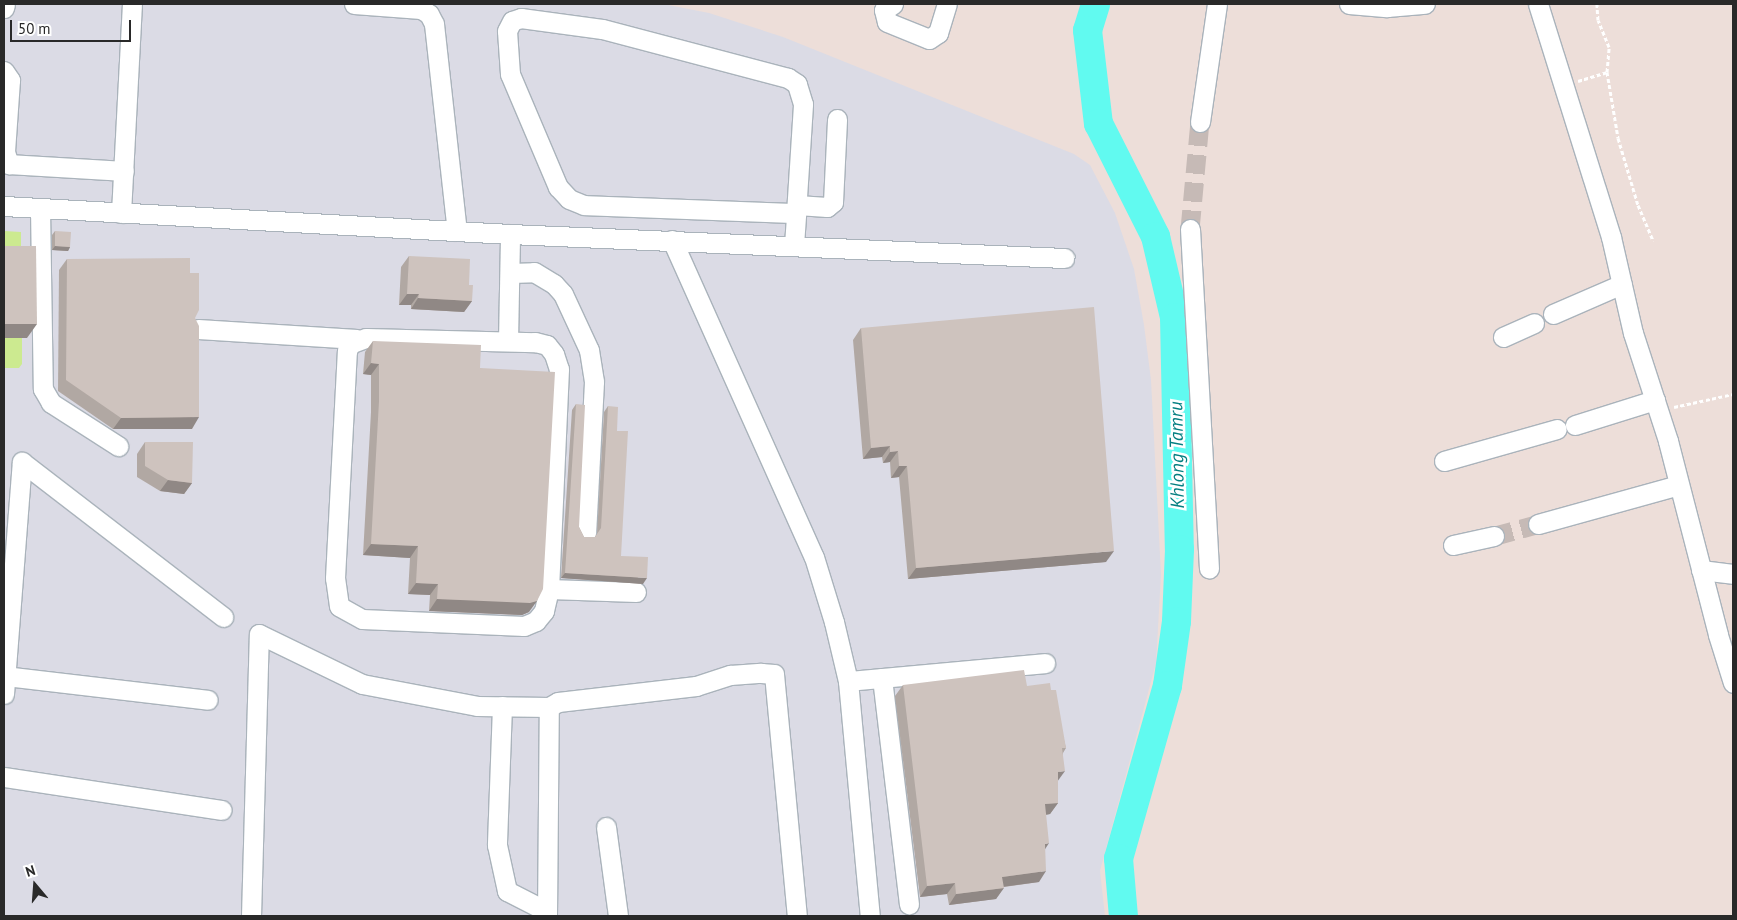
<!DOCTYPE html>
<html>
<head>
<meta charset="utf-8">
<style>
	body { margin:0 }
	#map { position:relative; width:1737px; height:920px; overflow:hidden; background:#edded9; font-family:"PT Sans",sans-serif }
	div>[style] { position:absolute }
	.industrial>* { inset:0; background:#dbdbe5 }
	.green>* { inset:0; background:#ccea90 }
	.river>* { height:29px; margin:-14.5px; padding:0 14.5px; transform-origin:14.5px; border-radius:14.5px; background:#61faf0 }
	.minor-tunnel>* { height:19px; margin-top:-9.5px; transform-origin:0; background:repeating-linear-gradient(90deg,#c6bab6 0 19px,transparent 0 28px) }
	.path>* { height:3px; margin-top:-1.5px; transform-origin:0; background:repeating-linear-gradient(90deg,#fff 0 4px,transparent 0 6.5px) }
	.roads { filter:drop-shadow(1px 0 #aab3bb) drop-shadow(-1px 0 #aab3bb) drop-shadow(0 1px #aab3bb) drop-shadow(0 -1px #aab3bb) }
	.minor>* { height:19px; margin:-9.5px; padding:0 9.5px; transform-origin:9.5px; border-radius:9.5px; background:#fff }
	.wall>* { inset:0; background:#b1a8a3 }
	.shaded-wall>* { inset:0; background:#908885 }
	.building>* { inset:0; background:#cec3be }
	span { translate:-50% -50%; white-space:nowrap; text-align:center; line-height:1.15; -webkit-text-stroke:5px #fff; paint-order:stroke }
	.water-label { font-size:19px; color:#047f81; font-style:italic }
	.frame { position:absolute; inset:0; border:5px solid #292929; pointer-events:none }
	.north { position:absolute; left:10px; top:860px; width:50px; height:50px; -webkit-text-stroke:4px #fff; paint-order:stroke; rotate:342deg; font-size:14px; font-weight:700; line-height:20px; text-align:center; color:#292929 }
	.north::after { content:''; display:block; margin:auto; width:18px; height:22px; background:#292929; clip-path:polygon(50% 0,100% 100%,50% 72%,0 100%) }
	.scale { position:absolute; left:10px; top:20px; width:121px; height:22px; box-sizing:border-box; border:2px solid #292929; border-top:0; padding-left:6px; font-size:15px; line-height:18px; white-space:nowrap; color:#292929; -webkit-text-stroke:4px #fff; paint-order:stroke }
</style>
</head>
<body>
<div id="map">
	<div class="industrial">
		<i style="clip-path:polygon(4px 4px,663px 4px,709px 13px,783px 37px,1074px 154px,1090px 165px,1115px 213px,1134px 269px,1144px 325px,1151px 380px,1161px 575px,1156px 663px,1100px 871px,1105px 916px,4px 916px)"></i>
	</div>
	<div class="green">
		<i style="clip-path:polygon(4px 231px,21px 232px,21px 261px,4px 261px)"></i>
		<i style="clip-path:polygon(4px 338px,22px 338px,22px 364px,19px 368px,4px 368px)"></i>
	</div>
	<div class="river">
		<i style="left:1095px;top:4px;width:27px;rotate:107deg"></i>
		<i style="left:1087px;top:30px;width:94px;rotate:83.3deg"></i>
		<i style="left:1098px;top:123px;width:127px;rotate:63.2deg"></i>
		<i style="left:1155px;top:236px;width:83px;rotate:76.8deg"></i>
		<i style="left:1174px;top:317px;width:232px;rotate:88.8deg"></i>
		<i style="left:1179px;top:549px;width:72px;rotate:92.4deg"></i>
		<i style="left:1176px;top:621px;width:65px;rotate:98deg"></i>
		<i style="left:1167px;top:685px;width:180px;rotate:105.8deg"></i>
		<i style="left:1118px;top:858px;width:58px;rotate:85.1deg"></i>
	</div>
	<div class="minor-tunnel">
		<i style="left:1190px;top:229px;width:107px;rotate:-84.7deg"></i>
		<i style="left:1494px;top:536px;width:46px;rotate:-15.3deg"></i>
	</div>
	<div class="path">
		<i style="left:1607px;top:72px;width:67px;rotate:80.5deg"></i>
		<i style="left:1618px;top:138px;width:70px;rotate:73.4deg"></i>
		<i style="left:1638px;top:205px;width:39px;rotate:67deg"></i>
		<i style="left:1578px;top:81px;width:30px;rotate:-17deg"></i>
		<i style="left:1607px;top:72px;width:25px;rotate:-85deg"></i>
		<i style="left:1609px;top:47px;width:29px;rotate:-112deg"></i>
		<i style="left:1598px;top:20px;width:16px;rotate:-94deg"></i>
		<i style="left:1674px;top:407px;width:60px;rotate:-12.4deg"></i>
	</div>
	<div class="roads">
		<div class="minor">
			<i style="left:354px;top:4px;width:67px;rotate:4.3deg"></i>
			<i style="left:421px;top:9px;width:9px;rotate:32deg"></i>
			<i style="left:429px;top:14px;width:11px;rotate:63deg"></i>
			<i style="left:434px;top:24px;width:208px;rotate:83.7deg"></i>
			<i style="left:893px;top:4px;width:11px;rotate:146deg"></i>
			<i style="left:884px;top:10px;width:12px;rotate:76deg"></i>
			<i style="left:887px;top:22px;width:45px;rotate:22deg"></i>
			<i style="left:929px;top:39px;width:11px;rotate:-34deg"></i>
			<i style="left:938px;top:33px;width:30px;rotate:-73deg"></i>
			<i style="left:1349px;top:4px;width:38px;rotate:5deg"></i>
			<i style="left:1387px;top:7px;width:38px;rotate:-5deg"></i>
			<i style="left:1538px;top:4px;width:244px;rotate:72.6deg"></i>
			<i style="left:1611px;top:237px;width:98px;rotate:77.1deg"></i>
			<i style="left:1633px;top:333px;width:114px;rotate:72deg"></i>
			<i style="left:1668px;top:441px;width:200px;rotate:75.5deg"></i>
			<i style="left:1718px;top:635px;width:50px;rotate:72.6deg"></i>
			<i style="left:4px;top:8px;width:4px;rotate:-76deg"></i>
			<i style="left:4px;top:71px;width:11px;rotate:56deg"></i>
			<i style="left:10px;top:80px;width:72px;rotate:94deg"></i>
			<i style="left:5px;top:152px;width:13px;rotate:72deg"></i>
			<i style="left:9px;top:164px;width:115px;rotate:3.5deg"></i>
			<i style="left:1200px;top:122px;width:119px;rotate:-81.8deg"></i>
			<i style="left:797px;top:205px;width:30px;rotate:4deg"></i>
			<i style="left:827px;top:207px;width:8px;rotate:-40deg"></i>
			<i style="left:833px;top:202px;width:83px;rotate:-87.2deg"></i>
			<i style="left:4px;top:206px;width:507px;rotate:3.17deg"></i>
			<i style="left:510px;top:234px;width:555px;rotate:2.48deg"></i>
			<i style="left:40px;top:208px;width:181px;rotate:89.1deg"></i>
			<i style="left:43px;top:389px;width:16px;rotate:60deg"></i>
			<i style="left:51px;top:403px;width:80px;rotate:32.7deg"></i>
			<i style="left:121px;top:213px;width:209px;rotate:-87deg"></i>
			<i style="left:1190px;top:229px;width:340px;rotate:86.8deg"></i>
			<i style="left:672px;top:240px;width:347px;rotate:65.9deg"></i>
			<i style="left:814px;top:557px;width:68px;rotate:72.9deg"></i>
			<i style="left:834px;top:622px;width:61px;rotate:76.7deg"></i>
			<i style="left:848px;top:681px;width:236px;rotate:84.7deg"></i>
			<i style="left:794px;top:245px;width:32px;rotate:-86deg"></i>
			<i style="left:796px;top:213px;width:109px;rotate:-86.3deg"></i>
			<i style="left:803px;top:104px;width:21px;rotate:-107deg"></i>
			<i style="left:797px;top:84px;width:11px;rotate:-146deg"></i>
			<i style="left:788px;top:78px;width:192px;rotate:-165.2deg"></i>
			<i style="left:602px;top:29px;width:82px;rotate:-172.3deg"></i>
			<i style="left:521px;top:18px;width:9px;rotate:162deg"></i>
			<i style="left:512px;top:21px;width:11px;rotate:117deg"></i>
			<i style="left:507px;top:31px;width:43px;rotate:86deg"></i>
			<i style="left:510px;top:74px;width:123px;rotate:67deg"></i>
			<i style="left:558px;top:187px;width:16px;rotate:47deg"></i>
			<i style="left:569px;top:199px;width:16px;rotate:22deg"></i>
			<i style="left:584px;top:205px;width:212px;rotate:2.2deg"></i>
			<i style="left:511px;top:273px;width:23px;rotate:-2deg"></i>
			<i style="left:534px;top:272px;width:23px;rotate:31deg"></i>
			<i style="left:554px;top:284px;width:13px;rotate:48deg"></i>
			<i style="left:563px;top:294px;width:62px;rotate:65.1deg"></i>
			<i style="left:589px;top:350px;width:32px;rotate:81deg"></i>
			<i style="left:594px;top:382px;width:151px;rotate:93deg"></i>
			<i style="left:1553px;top:314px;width:75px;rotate:-23.5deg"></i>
			<i style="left:198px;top:329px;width:159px;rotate:3.6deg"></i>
			<i style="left:1503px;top:337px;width:34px;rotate:-24deg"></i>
			<i style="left:366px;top:338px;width:169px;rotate:1.4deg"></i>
			<i style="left:535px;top:342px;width:12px;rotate:14deg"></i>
			<i style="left:547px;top:345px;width:11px;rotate:52deg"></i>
			<i style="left:554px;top:354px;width:16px;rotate:72deg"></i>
			<i style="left:559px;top:369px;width:220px;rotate:92.6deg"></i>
			<i style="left:549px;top:589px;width:23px;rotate:103deg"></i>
			<i style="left:544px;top:611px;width:13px;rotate:129deg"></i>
			<i style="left:536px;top:621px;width:13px;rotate:157deg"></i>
			<i style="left:524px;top:626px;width:162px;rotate:-177.5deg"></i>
			<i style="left:362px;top:619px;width:26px;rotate:-151deg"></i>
			<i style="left:339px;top:606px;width:28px;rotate:-98deg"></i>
			<i style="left:335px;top:578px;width:227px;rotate:-87deg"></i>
			<i style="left:347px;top:351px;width:8px;rotate:-67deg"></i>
			<i style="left:350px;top:344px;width:17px;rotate:-21deg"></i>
			<i style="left:508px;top:341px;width:107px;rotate:-88.9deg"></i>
			<i style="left:1575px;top:425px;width:84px;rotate:-17.4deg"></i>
			<i style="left:1444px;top:461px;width:117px;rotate:-15.8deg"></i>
			<i style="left:1538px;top:524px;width:146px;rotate:-15.5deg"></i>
			<i style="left:1453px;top:545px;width:42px;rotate:-12.4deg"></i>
			<i style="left:1701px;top:570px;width:32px;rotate:7deg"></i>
			<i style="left:549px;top:589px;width:87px;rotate:2deg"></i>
			<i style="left:5px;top:676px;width:204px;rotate:6.7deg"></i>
			<i style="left:882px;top:678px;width:228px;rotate:83.2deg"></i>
			<i style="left:848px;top:681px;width:198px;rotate:-5.2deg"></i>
			<i style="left:4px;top:694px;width:233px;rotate:-85.6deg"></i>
			<i style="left:22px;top:462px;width:254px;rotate:37.6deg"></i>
			<i style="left:502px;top:706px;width:139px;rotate:92.1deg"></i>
			<i style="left:497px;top:845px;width:47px;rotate:77.7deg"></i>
			<i style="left:507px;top:891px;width:44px;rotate:27.1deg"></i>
			<i style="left:4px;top:777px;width:220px;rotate:8.6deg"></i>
			<i style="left:606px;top:827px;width:90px;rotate:82.3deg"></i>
			<i style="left:251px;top:916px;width:282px;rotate:-88.4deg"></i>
			<i style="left:259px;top:634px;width:114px;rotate:25.9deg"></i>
			<i style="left:362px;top:684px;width:117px;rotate:10.8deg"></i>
			<i style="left:477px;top:706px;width:72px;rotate:0.8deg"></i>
			<i style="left:547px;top:916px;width:209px;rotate:-89.5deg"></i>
			<i style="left:549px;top:707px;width:10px;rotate:-29deg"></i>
			<i style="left:558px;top:702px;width:139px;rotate:-6.6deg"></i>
			<i style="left:696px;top:686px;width:36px;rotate:-18deg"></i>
			<i style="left:730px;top:675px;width:31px;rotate:-4deg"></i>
			<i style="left:761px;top:673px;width:13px;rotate:4deg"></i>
			<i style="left:774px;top:674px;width:243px;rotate:84.6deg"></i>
		</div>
	</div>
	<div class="wall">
		<i style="clip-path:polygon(55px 231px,70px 247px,68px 251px,52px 250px,52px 235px)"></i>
		<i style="clip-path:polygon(409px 256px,469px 285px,472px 301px,464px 312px,411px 309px,411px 305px,399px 305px,401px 267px)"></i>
		<i style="clip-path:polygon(67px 259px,190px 273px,195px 318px,192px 429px,113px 429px,58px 391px,59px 270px)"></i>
		<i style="clip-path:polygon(861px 328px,1106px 562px,908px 579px,899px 477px,891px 478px,890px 462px,883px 463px,882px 457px,863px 459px,853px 340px)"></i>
		<i style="clip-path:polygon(373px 341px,480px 368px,529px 612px,522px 615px,429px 611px,430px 595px,408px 594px,410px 558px,363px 555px,371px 412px,371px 375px,363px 374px,365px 352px)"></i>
		<i style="clip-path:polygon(576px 404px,579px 527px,584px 537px,595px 537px,597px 534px,604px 412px,608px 406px,617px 431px,621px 556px,643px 584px,561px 578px,572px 410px)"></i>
		<i style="clip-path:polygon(145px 442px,192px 483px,184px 494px,160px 491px,137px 477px,137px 454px)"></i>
		<i style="clip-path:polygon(903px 685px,1051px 690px,1066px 748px,1063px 753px,1058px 780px,1058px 803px,1050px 814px,1046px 815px,1045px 849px,1039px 882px,1004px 887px,996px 899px,949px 905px,947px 894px,920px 897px,895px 696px)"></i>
	</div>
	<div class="shaded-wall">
		<i style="clip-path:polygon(55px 246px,70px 247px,68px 251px,52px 250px)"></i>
		<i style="clip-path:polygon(407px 294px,419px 294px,411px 305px,399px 305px)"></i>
		<i style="clip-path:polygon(418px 298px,472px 301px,464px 312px,411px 309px)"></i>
		<i style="clip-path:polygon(4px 324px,37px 324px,27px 338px,4px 338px)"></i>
		<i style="clip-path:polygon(371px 363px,379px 364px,371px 375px,363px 374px)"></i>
		<i style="clip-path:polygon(199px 417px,192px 429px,113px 429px,121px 418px)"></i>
		<i style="clip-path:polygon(890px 446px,882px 457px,863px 459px,871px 448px)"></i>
		<i style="clip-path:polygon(898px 451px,890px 462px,883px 463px,890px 452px)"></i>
		<i style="clip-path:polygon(899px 466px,907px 466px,899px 477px,891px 478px)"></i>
		<i style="clip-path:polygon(168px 480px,192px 483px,184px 494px,160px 491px)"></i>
		<i style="clip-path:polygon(371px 544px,418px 546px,410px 558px,363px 555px)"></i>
		<i style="clip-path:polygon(1114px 551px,1106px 562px,908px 579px,916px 568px)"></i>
		<i style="clip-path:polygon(565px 573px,647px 578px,643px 584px,561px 578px)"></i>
		<i style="clip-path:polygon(416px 583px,438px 584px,430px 595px,408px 594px)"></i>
		<i style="clip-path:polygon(437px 599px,537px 601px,529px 612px,522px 615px,429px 611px)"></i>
		<i style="clip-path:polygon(1065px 771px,1057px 782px,1058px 772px)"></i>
		<i style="clip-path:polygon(1058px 803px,1050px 814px,1037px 816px,1045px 804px)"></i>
		<i style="clip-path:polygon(1049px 843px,1042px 854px,1045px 844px)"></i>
		<i style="clip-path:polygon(1046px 871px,1039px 882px,994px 888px,1002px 877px)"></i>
		<i style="clip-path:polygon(955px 883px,947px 894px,920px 897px,927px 886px)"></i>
		<i style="clip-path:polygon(1004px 888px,996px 899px,949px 905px,956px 894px)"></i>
	</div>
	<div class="building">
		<i style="clip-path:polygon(55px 231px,71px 232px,70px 247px,55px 246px)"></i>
		<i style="clip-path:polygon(4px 246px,36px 246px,37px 324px,4px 324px)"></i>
		<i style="clip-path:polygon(409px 256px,470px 259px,469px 285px,473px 285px,472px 301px,418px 298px,419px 294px,407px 294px)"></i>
		<i style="clip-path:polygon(190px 258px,190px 273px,199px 273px,199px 310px,195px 318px,199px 326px,199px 417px,121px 418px,66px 380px,67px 259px)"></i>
		<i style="clip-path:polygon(1094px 307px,1114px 551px,916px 568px,907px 466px,899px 466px,898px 451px,890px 452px,890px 446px,871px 448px,861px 328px)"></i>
		<i style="clip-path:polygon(373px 341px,481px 345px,480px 368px,555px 372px,543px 589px,537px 601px,530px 603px,437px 599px,438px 584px,416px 583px,418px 546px,371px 544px,379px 401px,379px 364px,371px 363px)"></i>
		<i style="clip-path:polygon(576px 404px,585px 405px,579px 527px,584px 537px,595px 537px,601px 528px,608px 406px,618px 407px,617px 431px,628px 431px,621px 556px,648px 557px,647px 578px,565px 573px)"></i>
		<i style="clip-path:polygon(145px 442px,193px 442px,192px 483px,168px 480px,145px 466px)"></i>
		<i style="clip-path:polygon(1024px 670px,1027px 686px,1050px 683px,1051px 690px,1056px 690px,1066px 748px,1062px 748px,1065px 771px,1058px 772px,1058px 803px,1045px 804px,1049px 843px,1045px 844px,1046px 871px,1002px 877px,1004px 888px,956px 894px,955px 883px,927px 886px,903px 685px)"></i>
	</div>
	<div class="water-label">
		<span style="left:1177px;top:455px;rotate:-91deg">Khlong Tamru</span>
	</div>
	<div class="frame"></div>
	<div class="north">N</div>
	<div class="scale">50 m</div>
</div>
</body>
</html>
